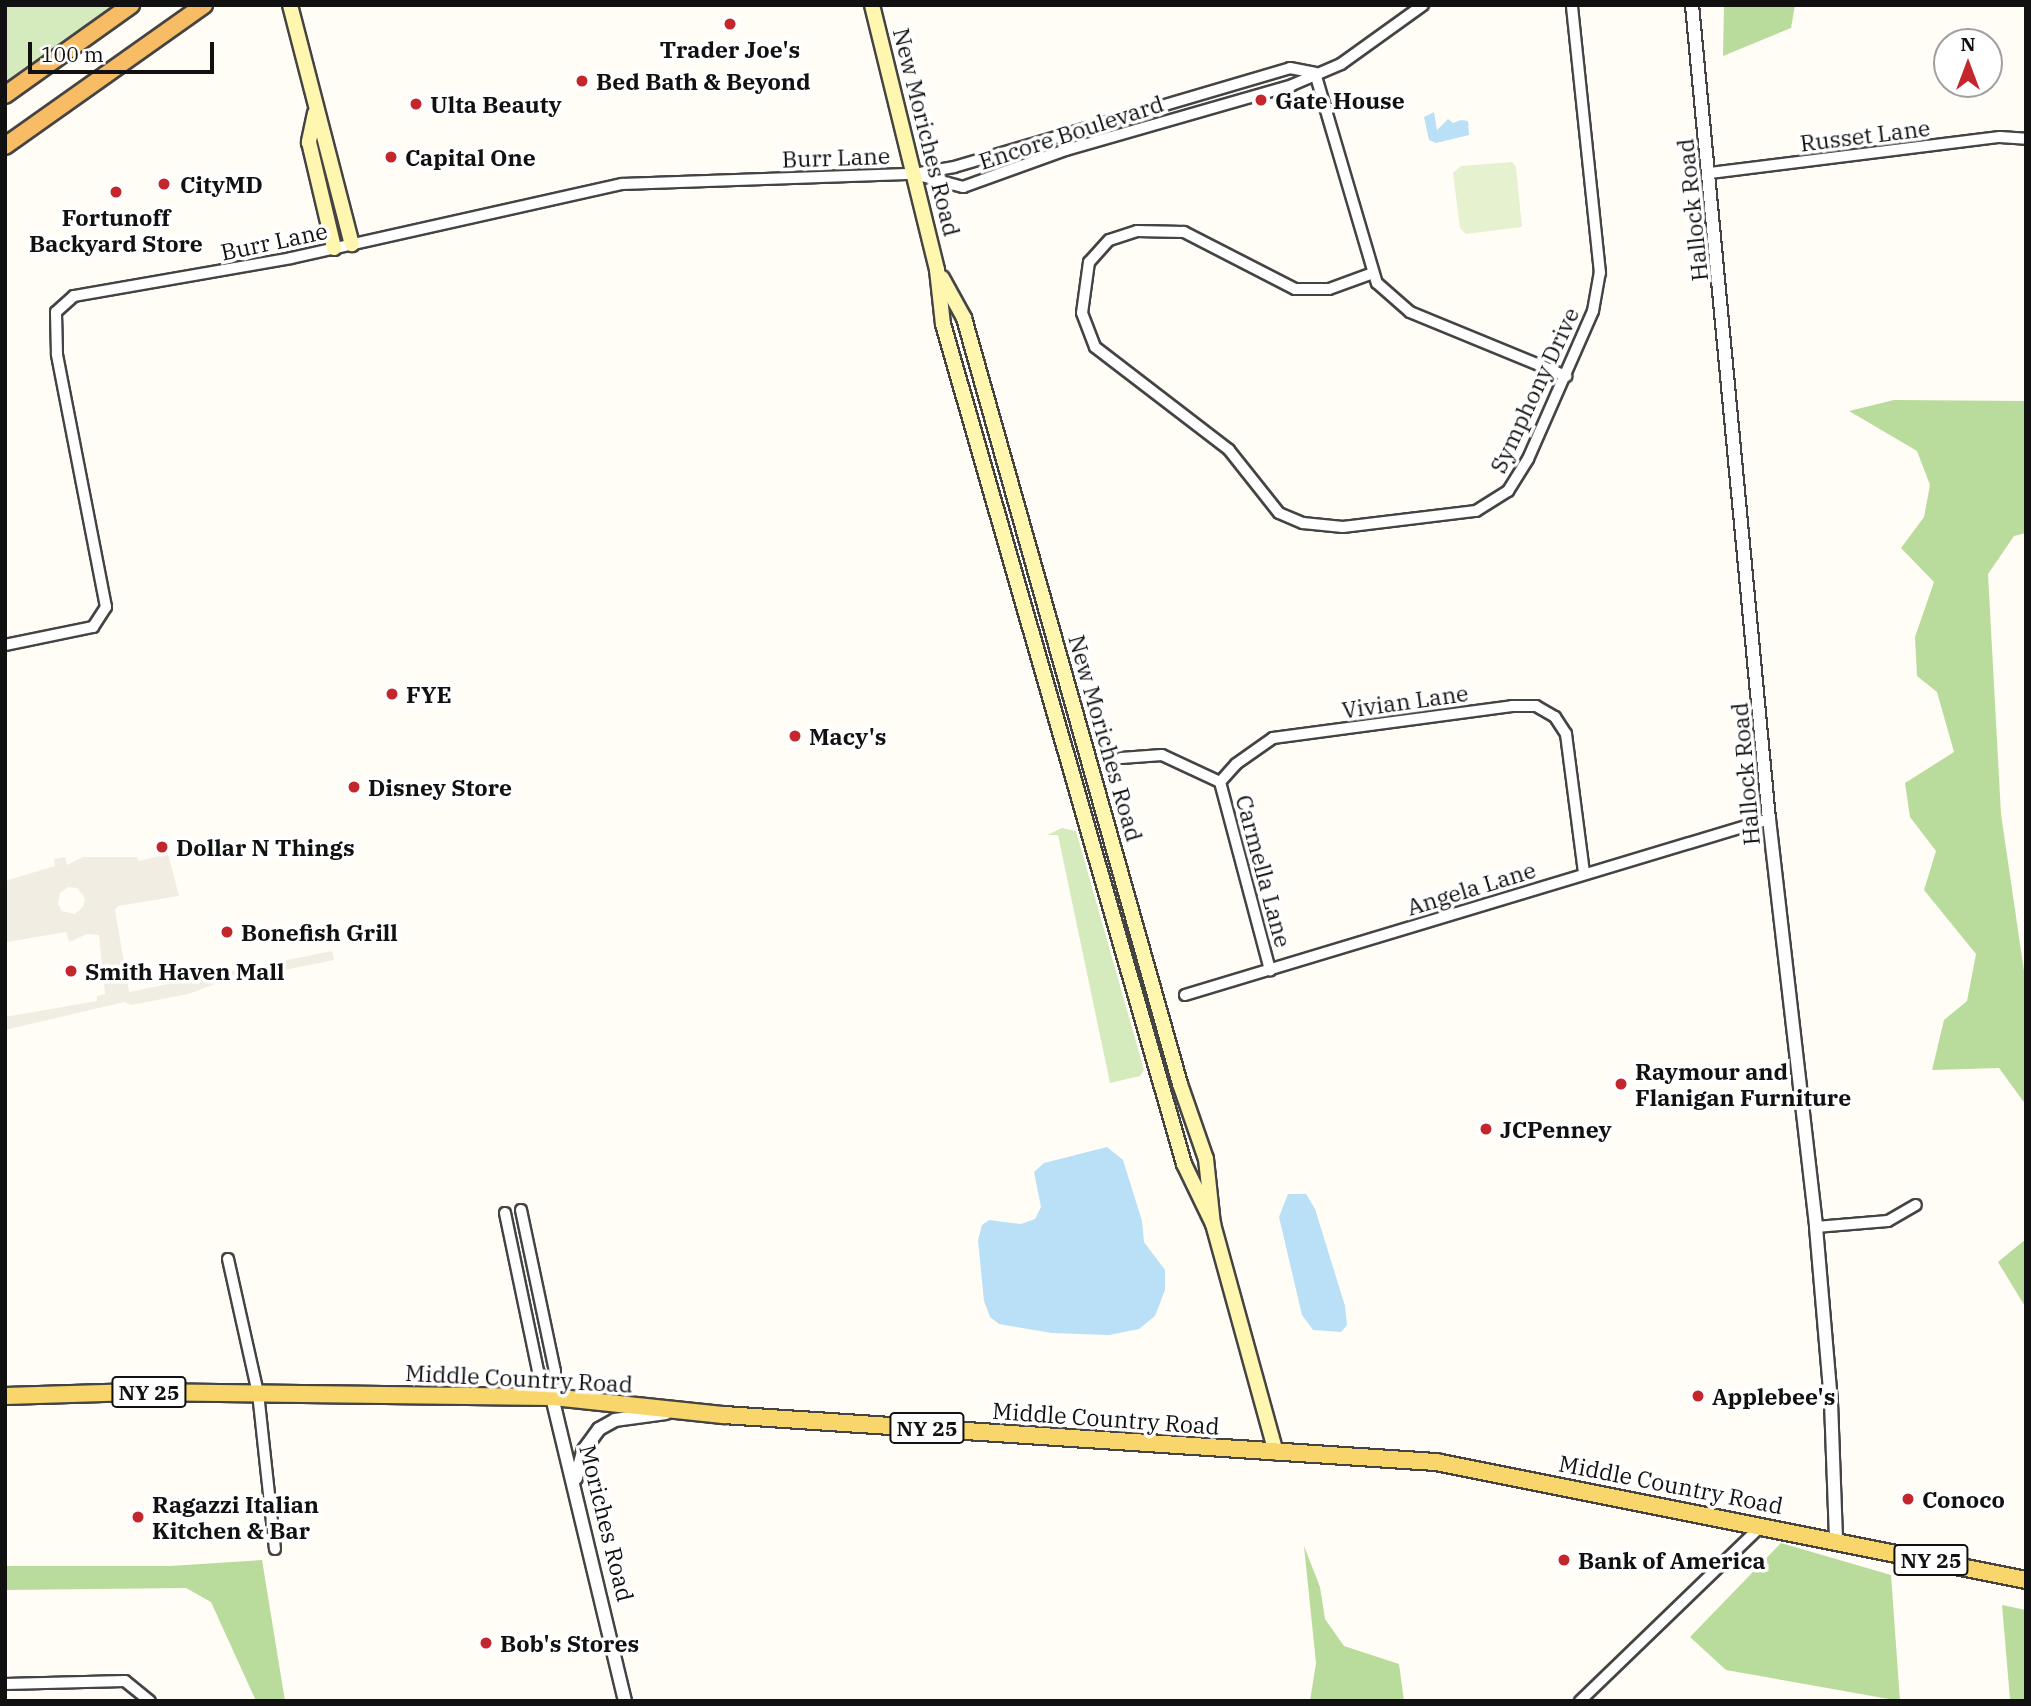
<!DOCTYPE html>
<html>
<head>
<meta charset="utf-8">
<style>
	body { margin:0 }
	#map { position:relative; width:2031px; height:1706px; overflow:hidden; background:#fffdf5; font-family:"IBM Plex Serif",serif }
	div>[style] { position:absolute }
	.green>* { inset:0; background:#d5ebbd }
	.forest>* { inset:0; background:#b9dc9c }
	.pitch>* { inset:0; background:#e6f2cf }
	.plaza>* { inset:0; background:#f1ede2 }
	.water>* { inset:0; background:#b9e0f7 }
	.roads { filter:drop-shadow(2px 0 #444) drop-shadow(-2px 0 #444) drop-shadow(0 2px #444) drop-shadow(0 -2px #444) }
	.minor>* { height:10px; margin:-5px; padding:0 5px; transform-origin:5px; border-radius:5px; background:#fff }
	.tertiary>* { height:12px; margin:-6px; padding:0 6px; transform-origin:6px; border-radius:6px; background:#fff }
	.secondary>* { height:14px; margin:-7px; padding:0 7px; transform-origin:7px; border-radius:7px; background:#fff6b0 }
	.primary>* { height:16px; margin:-8px; padding:0 8px; transform-origin:8px; border-radius:8px; background:#f9d66b }
	.trunk>* { height:16px; margin:-8px; padding:0 8px; transform-origin:8px; border-radius:8px; background:#f7bc64 }
	.dots>* { width:19px; height:19px; translate:-50% -50%; box-sizing:border-box; border:4px solid #fff; border-radius:50% }
	span { translate:-50% -50%; white-space:nowrap; text-align:center; line-height:1.15; -webkit-text-stroke:7px #fff; paint-order:stroke }
	.shield-label span { padding:2px 5px; background:#fff; border:2px solid; border-radius:5px; -webkit-text-stroke-width:0 }
	.shield-label { font-size:21px; color:#111; font-weight:700 }
	.poi-label { font-size:23px; color:#111; font-weight:700 }
	.left { translate:0 -50%; text-align:left }
	.street-label { font-size:23px; color:#111 }
	.frame { position:absolute; inset:0; border:7px solid #111; pointer-events:none }
	.north { position:absolute; left:1933px; top:28px; width:70px; height:70px; box-sizing:border-box; background:#fff; border:2px solid #a0a0a0; border-radius:50%; rotate:0deg; font-size:19px; font-weight:700; line-height:28px; text-align:center; color:#111 }
	.north::after { content:''; display:block; margin:auto; width:24px; height:32px; background:#c4262e; clip-path:polygon(50% 0,100% 100%,50% 72%,0 100%) }
	.scale { position:absolute; left:28px; top:42px; width:186px; height:32px; box-sizing:border-box; border:4px solid #111; border-top:0; padding-left:9px; font-size:21px; line-height:24px; white-space:nowrap; color:#111; -webkit-text-stroke:5px #fff; paint-order:stroke }
</style>
</head>
<body>
<div id="map">
	<div class="green">
		<i style="clip-path:polygon(5px 5px,126px 5px,5px 98px)"></i>
		<i style="clip-path:polygon(1062px 828px,1076px 831px,1144px 1070px,1140px 1076px,1110px 1083px,1058px 835px,1047px 835px)"></i>
	</div>
	<div class="forest">
		<i style="clip-path:polygon(1724px 5px,1795px 5px,1791px 28px,1723px 56px)"></i>
		<i style="clip-path:polygon(1894px 400px,2026px 401px,2026px 533px,2014px 536px,1988px 574px,2001px 814px,2026px 985px,2026px 1105px,1999px 1068px,1932px 1070px,1944px 1020px,1967px 1001px,1976px 954px,1924px 890px,1936px 851px,1910px 817px,1905px 783px,1954px 752px,1937px 692px,1917px 676px,1915px 637px,1934px 582px,1901px 548px,1924px 517px,1930px 485px,1917px 451px,1849px 411px)"></i>
		<i style="clip-path:polygon(2026px 1239px,2026px 1308px,1998px 1262px)"></i>
		<i style="clip-path:polygon(1781px 1543px,1891px 1575px,1900px 1701px,1726px 1670px,1690px 1637px)"></i>
		<i style="clip-path:polygon(1304px 1546px,1320px 1587px,1325px 1619px,1344px 1646px,1399px 1664px,1404px 1701px,1310px 1701px,1316px 1663px)"></i>
		<i style="clip-path:polygon(262px 1560px,285px 1701px,256px 1701px,211px 1602px,186px 1588px,5px 1590px,5px 1566px,169px 1566px)"></i>
		<i style="clip-path:polygon(2002px 1605px,2026px 1610px,2026px 1701px,2001px 1701px,2010px 1699px)"></i>
	</div>
	<div class="pitch">
		<i style="clip-path:polygon(1512px 162px,1516px 167px,1522px 227px,1466px 234px,1460px 228px,1453px 173px,1461px 166px)"></i>
	</div>
	<div class="plaza">
		<i style="clip-path:polygon(evenodd,168px 854px,179px 896px,118px 906px,115px 910px,129px 992px,332px 951px,334px 960px,215px 984px,188px 994px,131px 1005px,124px 1002px,5px 1030px,5px 1017px,97px 1001px,97px 996px,105px 994px,99px 935px,87px 934px,69px 942px,66px 932px,7px 942px,5px 947px,5px 881px,55px 866px,54px 859px,65px 857px,67px 865px,83px 857px,137px 857px,139px 861px,168px 854px,68px 887px,77px 888px,85px 898px,83px 907px,75px 914px,62px 911px,58px 904px,60px 893px,68px 887px)"></i>
	</div>
	<div class="water">
		<i style="clip-path:polygon(1434px 112px,1437px 130px,1448px 119px,1453px 123px,1461px 120px,1468px 121px,1469px 135px,1436px 143px,1429px 140px,1424px 117px)"></i>
		<i style="clip-path:polygon(1107px 1147px,1123px 1160px,1142px 1221px,1144px 1242px,1165px 1270px,1165px 1290px,1155px 1316px,1139px 1329px,1109px 1335px,1052px 1333px,999px 1324px,990px 1317px,984px 1301px,978px 1240px,982px 1225px,989px 1220px,1021px 1224px,1035px 1219px,1041px 1207px,1034px 1172px,1044px 1163px)"></i>
		<i style="clip-path:polygon(1288px 1194px,1306px 1194px,1315px 1209px,1345px 1306px,1347px 1325px,1341px 1332px,1313px 1330px,1302px 1315px,1279px 1217px)"></i>
	</div>
	<div class="roads">
		<div class="minor">
			<i style="left:1315px;top:73px;width:219px;rotate:73.6deg"></i>
			<i style="left:1377px;top:283px;width:44px;rotate:41.3deg"></i>
			<i style="left:1410px;top:312px;width:169px;rotate:22.3deg"></i>
			<i style="left:1710px;top:173px;width:292px;rotate:-7.1deg"></i>
			<i style="left:2000px;top:137px;width:26px;rotate:4deg"></i>
			<i style="left:918px;top:175px;width:47px;rotate:14.9deg"></i>
			<i style="left:963px;top:187px;width:109px;rotate:-19.8deg"></i>
			<i style="left:1066px;top:150px;width:235px;rotate:-16deg"></i>
			<i style="left:1292px;top:85px;width:53px;rotate:-23.2deg"></i>
			<i style="left:1341px;top:64px;width:101px;rotate:-35.7deg"></i>
			<i style="left:1373px;top:273px;width:47px;rotate:160deg"></i>
			<i style="left:1329px;top:289px;width:34px;rotate:180deg"></i>
			<i style="left:1295px;top:289px;width:125px;rotate:-152.8deg"></i>
			<i style="left:1184px;top:232px;width:47px;rotate:-178.8deg"></i>
			<i style="left:1137px;top:231px;width:29px;rotate:162deg"></i>
			<i style="left:1109px;top:240px;width:30px;rotate:132deg"></i>
			<i style="left:1089px;top:262px;width:51px;rotate:97.8deg"></i>
			<i style="left:1082px;top:313px;width:36px;rotate:69deg"></i>
			<i style="left:1095px;top:347px;width:169px;rotate:37.5deg"></i>
			<i style="left:1229px;top:450px;width:80px;rotate:51.6deg"></i>
			<i style="left:1279px;top:513px;width:26px;rotate:23deg"></i>
			<i style="left:1303px;top:523px;width:40px;rotate:5.7deg"></i>
			<i style="left:1343px;top:527px;width:134px;rotate:-6.9deg"></i>
			<i style="left:1476px;top:511px;width:38px;rotate:-32deg"></i>
			<i style="left:1508px;top:491px;width:38px;rotate:-58deg"></i>
			<i style="left:1528px;top:459px;width:162px;rotate:-66.3deg"></i>
			<i style="left:1593px;top:311px;width:39px;rotate:-80deg"></i>
			<i style="left:1600px;top:273px;width:269px;rotate:-96deg"></i>
			<i style="left:5px;top:645px;width:90px;rotate:-11.6deg"></i>
			<i style="left:93px;top:627px;width:24px;rotate:-57deg"></i>
			<i style="left:106px;top:607px;width:258px;rotate:-101deg"></i>
			<i style="left:57px;top:354px;width:42px;rotate:-91.4deg"></i>
			<i style="left:56px;top:312px;width:24px;rotate:-42deg"></i>
			<i style="left:74px;top:296px;width:220px;rotate:-9.9deg"></i>
			<i style="left:291px;top:258px;width:339px;rotate:-12.6deg"></i>
			<i style="left:622px;top:184px;width:292px;rotate:-2deg"></i>
			<i style="left:914px;top:174px;width:41px;rotate:-9.9deg"></i>
			<i style="left:954px;top:167px;width:350px;rotate:-16.4deg"></i>
			<i style="left:1290px;top:68px;width:25px;rotate:11deg"></i>
			<i style="left:1121px;top:758px;width:41px;rotate:-4.2deg"></i>
			<i style="left:1162px;top:755px;width:64px;rotate:25deg"></i>
			<i style="left:1220px;top:782px;width:24px;rotate:-48deg"></i>
			<i style="left:1236px;top:764px;width:45px;rotate:-35.1deg"></i>
			<i style="left:1273px;top:738px;width:241px;rotate:-7.6deg"></i>
			<i style="left:1512px;top:706px;width:24px"></i>
			<i style="left:1536px;top:706px;width:22px;rotate:30deg"></i>
			<i style="left:1555px;top:717px;width:20px;rotate:57deg"></i>
			<i style="left:1566px;top:734px;width:140px;rotate:82.6deg"></i>
			<i style="left:1220px;top:782px;width:195px;rotate:75.1deg"></i>
			<i style="left:1185px;top:995px;width:610px;rotate:-16.77deg"></i>
			<i style="left:521px;top:1210px;width:165px;rotate:78.1deg"></i>
			<i style="left:555px;top:1371px;width:16px;rotate:108deg"></i>
			<i style="left:505px;top:1213px;width:161px;rotate:78.2deg"></i>
			<i style="left:538px;top:1371px;width:30px;rotate:62deg"></i>
			<i style="left:1816px;top:1227px;width:72px;rotate:-4.8deg"></i>
			<i style="left:1888px;top:1221px;width:32px;rotate:-30deg"></i>
			<i style="left:228px;top:1259px;width:137px;rotate:77.4deg"></i>
			<i style="left:258px;top:1393px;width:157px;rotate:83.8deg"></i>
			<i style="left:5px;top:1684px;width:120px;rotate:-1.4deg"></i>
			<i style="left:125px;top:1681px;width:32px;rotate:39deg"></i>
			<i style="left:1580px;top:1701px;width:252px;rotate:-44deg"></i>
		</div>
		<div class="tertiary">
			<i style="left:1692px;top:5px;width:818px;rotate:84.6deg"></i>
			<i style="left:1769px;top:819px;width:411px;rotate:83.4deg"></i>
			<i style="left:1816px;top:1227px;width:176px;rotate:85.1deg"></i>
			<i style="left:1831px;top:1402px;width:138px;rotate:87.9deg"></i>
			<i style="left:552px;top:1397px;width:313px;rotate:76.5deg"></i>
			<i style="left:576px;top:1478px;width:28px;rotate:-75deg"></i>
			<i style="left:583px;top:1451px;width:27px;rotate:-54deg"></i>
			<i style="left:599px;top:1429px;width:18px;rotate:-29deg"></i>
			<i style="left:615px;top:1420px;width:51px;rotate:-7.8deg"></i>
		</div>
		<div class="secondary">
			<i style="left:290px;top:5px;width:247px;rotate:75.5deg"></i>
			<i style="left:872px;top:5px;width:273px;rotate:76.2deg"></i>
			<i style="left:937px;top:270px;width:54px;rotate:83.7deg"></i>
			<i style="left:943px;top:324px;width:874px;rotate:73.99deg"></i>
			<i style="left:1184px;top:1164px;width:67px;rotate:64.2deg"></i>
			<i style="left:315px;top:113px;width:30px;rotate:102deg"></i>
			<i style="left:309px;top:142px;width:109px;rotate:76.7deg"></i>
			<i style="left:942px;top:278px;width:46px;rotate:61.2deg"></i>
			<i style="left:964px;top:318px;width:796px;rotate:74.25deg"></i>
			<i style="left:1180px;top:1084px;width:79px;rotate:70.9deg"></i>
			<i style="left:1206px;top:1159px;width:65px;rotate:83.9deg"></i>
			<i style="left:1213px;top:1224px;width:237px;rotate:74.6deg"></i>
		</div>
		<div class="primary">
			<i style="left:5px;top:1396px;width:132px;rotate:-1.7deg"></i>
			<i style="left:137px;top:1392px;width:415px;rotate:0.7deg"></i>
			<i style="left:552px;top:1397px;width:173px;rotate:6deg"></i>
			<i style="left:724px;top:1415px;width:714px;rotate:3.78deg"></i>
			<i style="left:1436px;top:1462px;width:602px;rotate:11.31deg"></i>
		</div>
		<div class="trunk">
			<i style="left:5px;top:95px;width:155px;rotate:-35.5deg"></i>
			<i style="left:5px;top:146px;width:244px;rotate:-35.3deg"></i>
		</div>
	</div>
	<div class="dots">
		<i style="left:730px;top:24px;background:#c4262e"></i>
		<i style="left:582px;top:81px;background:#c4262e"></i>
		<i style="left:1261px;top:100px;background:#c4262e"></i>
		<i style="left:416px;top:104px;background:#c4262e"></i>
		<i style="left:391px;top:157px;background:#c4262e"></i>
		<i style="left:164px;top:184px;background:#c4262e"></i>
		<i style="left:116px;top:192px;background:#c4262e"></i>
		<i style="left:392px;top:694px;background:#c4262e"></i>
		<i style="left:795px;top:736px;background:#c4262e"></i>
		<i style="left:354px;top:787px;background:#c4262e"></i>
		<i style="left:162px;top:847px;background:#c4262e"></i>
		<i style="left:227px;top:932px;background:#c4262e"></i>
		<i style="left:71px;top:971px;background:#c4262e"></i>
		<i style="left:1621px;top:1084px;background:#c4262e"></i>
		<i style="left:1486px;top:1129px;background:#c4262e"></i>
		<i style="left:1698px;top:1396px;background:#c4262e"></i>
		<i style="left:1908px;top:1499px;background:#c4262e"></i>
		<i style="left:138px;top:1517px;background:#c4262e"></i>
		<i style="left:1564px;top:1560px;background:#c4262e"></i>
		<i style="left:486px;top:1643px;background:#c4262e"></i>
	</div>
	<div class="shield-label">
		<span style="left:149px;top:1392px">NY 25</span>
		<span style="left:927px;top:1428px">NY 25</span>
		<span style="left:1931px;top:1560px">NY 25</span>
	</div>
	<div class="poi-label">
		<span style="left:730px;top:49px">Trader Joe's</span>
		<span class="left" style="left:596px;top:81px">Bed Bath &amp; Beyond</span>
		<span class="left" style="left:1275px;top:100px">Gate House</span>
		<span class="left" style="left:430px;top:104px">Ulta Beauty</span>
		<span class="left" style="left:405px;top:157px">Capital One</span>
		<span class="left" style="left:180px;top:184px">CityMD</span>
		<span style="left:116px;top:230px">Fortunoff<br>Backyard Store</span>
		<span class="left" style="left:406px;top:694px">FYE</span>
		<span class="left" style="left:809px;top:736px">Macy's</span>
		<span class="left" style="left:368px;top:787px">Disney Store</span>
		<span class="left" style="left:176px;top:847px">Dollar N Things</span>
		<span class="left" style="left:241px;top:932px">Bonefish Grill</span>
		<span class="left" style="left:85px;top:971px">Smith Haven Mall</span>
		<span class="left" style="left:1635px;top:1084px">Raymour and<br>Flanigan Furniture</span>
		<span class="left" style="left:1500px;top:1129px">JCPenney</span>
		<span class="left" style="left:1712px;top:1396px">Applebee's</span>
		<span class="left" style="left:1922px;top:1499px">Conoco</span>
		<span class="left" style="left:152px;top:1517px">Ragazzi Italian<br>Kitchen &amp; Bar</span>
		<span class="left" style="left:1578px;top:1560px">Bank of America</span>
		<span class="left" style="left:500px;top:1643px">Bob's Stores</span>
	</div>
	<div class="street-label">
		<span style="left:927px;top:132px;rotate:76deg">New Moriches Road</span>
		<span style="left:1071px;top:132px;rotate:-18deg">Encore Boulevard</span>
		<span style="left:1865px;top:135px;rotate:-7deg">Russet Lane</span>
		<span style="left:836px;top:157px;rotate:-2deg">Burr Lane</span>
		<span style="left:1692px;top:210px;rotate:-96deg">Hallock Road</span>
		<span style="left:274px;top:241px;rotate:-12deg">Burr Lane</span>
		<span style="left:1534px;top:390px;rotate:-65deg">Symphony Drive</span>
		<span style="left:1405px;top:701px;rotate:-8deg">Vivian Lane</span>
		<span style="left:1106px;top:738px;rotate:74deg">New Moriches Road</span>
		<span style="left:1745px;top:774px;rotate:-95deg">Hallock Road</span>
		<span style="left:1264px;top:871px;rotate:75deg">Carmella Lane</span>
		<span style="left:1471px;top:888px;rotate:-17deg">Angela Lane</span>
		<span style="left:519px;top:1378px;rotate:3deg">Middle Country Road</span>
		<span style="left:1106px;top:1418px;rotate:4deg">Middle Country Road</span>
		<span style="left:1671px;top:1484px;rotate:11deg">Middle Country Road</span>
		<span style="left:607px;top:1523px;rotate:76deg">Moriches Road</span>
	</div>
	<div class="frame"></div>
	<div class="north">N</div>
	<div class="scale">100 m</div>
</div>
</body>
</html>
